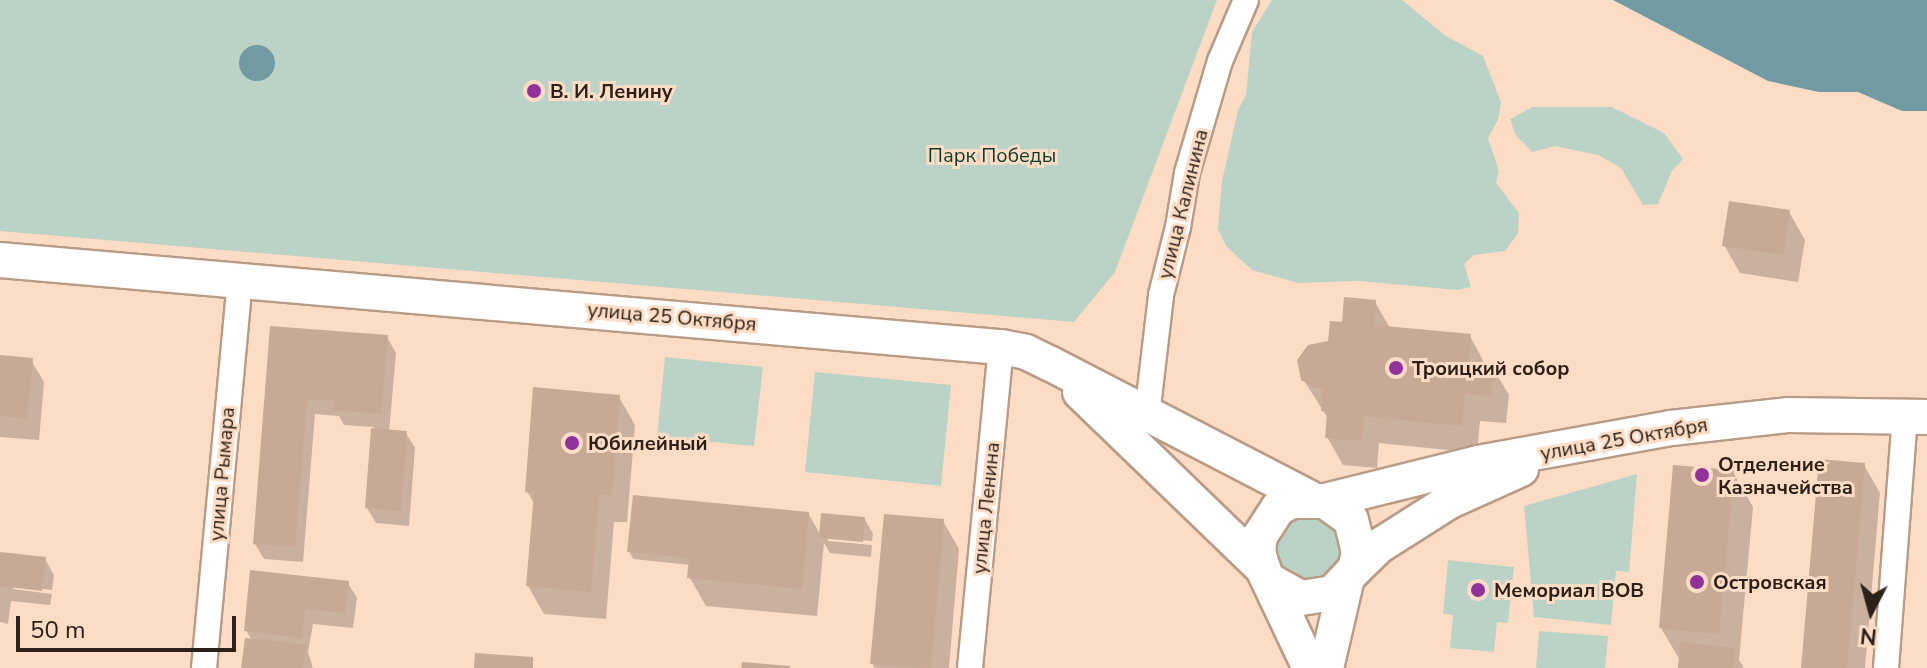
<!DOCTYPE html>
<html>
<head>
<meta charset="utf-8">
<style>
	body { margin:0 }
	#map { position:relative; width:1927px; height:668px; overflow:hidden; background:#fddcc6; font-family:"Nunito Sans",sans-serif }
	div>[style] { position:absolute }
	.green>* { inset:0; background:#bbd3c7 }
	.round { border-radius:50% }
	.water>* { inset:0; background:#729aa3 }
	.shadow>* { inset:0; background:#0003 }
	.building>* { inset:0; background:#c7a995 }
	.roads { filter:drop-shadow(2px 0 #ba9b86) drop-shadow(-2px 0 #ba9b86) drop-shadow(0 2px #ba9b86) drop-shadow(0 -2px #ba9b86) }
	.street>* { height:24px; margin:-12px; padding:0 12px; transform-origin:12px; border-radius:12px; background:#fff }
	.secondary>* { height:34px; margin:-17px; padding:0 17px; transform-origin:17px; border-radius:17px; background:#fff }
	.dots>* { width:22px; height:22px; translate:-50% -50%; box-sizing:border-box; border:4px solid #fddcc6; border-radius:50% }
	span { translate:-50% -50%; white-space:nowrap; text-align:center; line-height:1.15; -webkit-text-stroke:6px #fddcc6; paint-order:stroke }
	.poi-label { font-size:20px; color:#2c2118; font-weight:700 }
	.left { translate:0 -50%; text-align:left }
	.park-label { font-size:20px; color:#0d3d2b }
	.street-label { font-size:20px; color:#2c2118 }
	.north { position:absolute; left:1831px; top:572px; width:80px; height:80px; -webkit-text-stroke:6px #fddcc6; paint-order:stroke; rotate:186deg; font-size:22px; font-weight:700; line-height:32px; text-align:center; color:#2c2118 }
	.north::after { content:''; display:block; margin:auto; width:28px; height:36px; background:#2c2118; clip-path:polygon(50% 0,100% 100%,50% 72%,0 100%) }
	.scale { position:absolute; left:16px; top:616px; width:220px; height:36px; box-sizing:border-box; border:4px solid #2c2118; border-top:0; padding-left:10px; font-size:24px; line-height:28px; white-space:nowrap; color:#2c2118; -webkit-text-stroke:6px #fddcc6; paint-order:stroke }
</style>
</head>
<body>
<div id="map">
	<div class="green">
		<i style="clip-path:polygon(0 0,1217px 0,1115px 272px,1074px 322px,0 231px)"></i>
		<i style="clip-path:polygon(1272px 0,1402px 0,1446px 36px,1483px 56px,1501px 102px,1498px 120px,1488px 138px,1499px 171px,1496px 183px,1519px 213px,1518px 233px,1505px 251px,1474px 255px,1464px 264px,1471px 287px,1457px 290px,1359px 281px,1298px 283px,1252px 270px,1226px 246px,1218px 229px,1222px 181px,1238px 110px,1246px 95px,1252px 32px)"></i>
		<i style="clip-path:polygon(1532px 107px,1612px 107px,1664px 133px,1683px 159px,1672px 171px,1658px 204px,1643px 205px,1621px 168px,1598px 155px,1555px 146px,1532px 152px,1515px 134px,1510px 119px)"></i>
		<i style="clip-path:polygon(665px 357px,763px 367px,754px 446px,657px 437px)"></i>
		<i style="clip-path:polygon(815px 372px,951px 385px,941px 486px,805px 472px)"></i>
		<i style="clip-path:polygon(1637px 474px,1629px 572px,1616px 571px,1611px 625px,1534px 617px,1524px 506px)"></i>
		<i class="round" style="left:1277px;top:516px;width:64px;height:64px"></i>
		<i style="clip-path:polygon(1448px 560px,1514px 567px,1508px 623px,1497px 622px,1494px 652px,1450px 648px,1453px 615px,1443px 614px)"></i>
		<i style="clip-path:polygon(1539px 631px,1608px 636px,1605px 668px,1536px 668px)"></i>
	</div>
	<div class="water">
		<i style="clip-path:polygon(1613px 0,1927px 0,1927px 111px,1902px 111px,1858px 92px,1819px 92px,1768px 81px)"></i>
		<i class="round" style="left:239px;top:45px;width:36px;height:36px"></i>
	</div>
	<div class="shadow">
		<i style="clip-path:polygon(1789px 212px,1805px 240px,1798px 282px,1740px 273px,1724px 245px)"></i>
		<i style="clip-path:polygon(1375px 302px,1390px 328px,1470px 336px,1486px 366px,1492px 367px,1509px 395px,1506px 423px,1480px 421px,1477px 453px,1379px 443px,1377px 468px,1343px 465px,1327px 437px,1329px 420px,1303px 379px,1344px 324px)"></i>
		<i style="clip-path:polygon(272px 328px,387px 337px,396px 353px,389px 432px,406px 433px,415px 448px,409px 526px,376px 523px,367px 508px,374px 427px,344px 425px,339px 416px,315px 414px,303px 562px,264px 559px,255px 544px)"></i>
		<i style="clip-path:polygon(0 357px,31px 360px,44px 382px,39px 440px,0 437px)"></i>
		<i style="clip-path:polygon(619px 397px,635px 425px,627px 522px,614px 522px,606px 619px,544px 614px,528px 586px,535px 505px,527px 491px)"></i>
		<i style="clip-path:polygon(1864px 465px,1880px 493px,1865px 668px,1803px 668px)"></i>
		<i style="clip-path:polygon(1733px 472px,1753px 507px,1739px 660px,1744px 668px,1680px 668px,1681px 662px,1661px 628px)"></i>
		<i style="clip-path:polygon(808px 513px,821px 536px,864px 518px,873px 534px,872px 541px,828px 537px,828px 541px,872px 545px,871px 557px,830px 553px,824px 543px,817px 616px,706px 606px,690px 578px,691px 565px,633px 559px,629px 551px)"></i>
		<i style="clip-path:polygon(943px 521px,959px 549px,949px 668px,875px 668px,872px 663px)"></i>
		<i style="clip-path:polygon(0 554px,45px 559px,54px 575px,52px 590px,13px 585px,13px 589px,52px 594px,50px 605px,11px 601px,8px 624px,0 622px)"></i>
		<i style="clip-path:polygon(348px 583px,357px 598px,353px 628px,313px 624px,308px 652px,313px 668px,243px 668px,252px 641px,246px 630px)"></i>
	</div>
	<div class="building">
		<i style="clip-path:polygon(1729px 201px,1790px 210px,1783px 255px,1722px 246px)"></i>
		<i style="clip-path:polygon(1344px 297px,1376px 300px,1374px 325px,1471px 334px,1468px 362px,1494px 365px,1491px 396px,1465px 394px,1462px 426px,1364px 416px,1361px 441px,1325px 438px,1327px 412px,1321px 411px,1323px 388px,1315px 388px,1301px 380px,1297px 360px,1308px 345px,1328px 341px,1330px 321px,1342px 322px)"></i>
		<i style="clip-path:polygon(270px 326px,388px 335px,381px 414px,333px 410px,334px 401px,307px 399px,295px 547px,253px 544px)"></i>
		<i style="clip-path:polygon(0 355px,33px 358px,27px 419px,0 416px)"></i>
		<i style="clip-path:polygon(533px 387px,620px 395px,612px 495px,599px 494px,591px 592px,526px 586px,534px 493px,525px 492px)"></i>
		<i style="clip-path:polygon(371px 428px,407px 431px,401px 511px,365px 508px)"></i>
		<i style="clip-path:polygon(1819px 459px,1865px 463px,1847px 668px,1801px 668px)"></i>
		<i style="clip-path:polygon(1673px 465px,1734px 470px,1719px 634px,1659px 628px)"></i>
		<i style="clip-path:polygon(633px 495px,809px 512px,802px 589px,687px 578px,689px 558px,627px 552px)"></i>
		<i style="clip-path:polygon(821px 513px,865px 517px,863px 542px,819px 538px)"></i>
		<i style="clip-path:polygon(884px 514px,944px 519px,931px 668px,870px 664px)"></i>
		<i style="clip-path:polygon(0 552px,46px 557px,42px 591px,0 586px)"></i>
		<i style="clip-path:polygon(250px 570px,349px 581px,345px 613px,305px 609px,302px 638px,244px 631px)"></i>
		<i style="clip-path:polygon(245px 638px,306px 645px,303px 668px,241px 668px)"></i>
		<i style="clip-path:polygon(1680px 642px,1735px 648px,1733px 668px,1678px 668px)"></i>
		<i style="clip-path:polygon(475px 653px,533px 657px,533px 668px,474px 668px)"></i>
		<i style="clip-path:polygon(742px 662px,790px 666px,790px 668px,741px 668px)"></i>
	</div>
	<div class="roads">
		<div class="street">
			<i style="left:1147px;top:415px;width:121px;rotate:-83.3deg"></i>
			<i style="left:1161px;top:295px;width:70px;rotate:-76deg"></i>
			<i style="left:1178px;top:227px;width:55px;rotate:-80.5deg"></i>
			<i style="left:1187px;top:173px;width:117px;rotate:-73.6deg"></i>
			<i style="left:1220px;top:61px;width:66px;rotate:-66.9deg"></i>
			<i style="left:204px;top:668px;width:389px;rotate:-84.7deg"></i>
			<i style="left:970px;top:668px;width:322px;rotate:-84.5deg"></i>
			<i style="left:1886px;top:668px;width:253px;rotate:-85.7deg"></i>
		</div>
		<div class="secondary">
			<i style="left:0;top:260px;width:1005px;rotate:4.97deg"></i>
			<i style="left:1001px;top:347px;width:25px;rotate:11deg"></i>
			<i style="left:1026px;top:352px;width:28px;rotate:26deg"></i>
			<i style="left:1051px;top:364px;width:291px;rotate:27.4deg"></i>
			<i style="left:1080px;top:392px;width:255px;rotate:44deg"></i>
			<i style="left:1263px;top:569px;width:110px;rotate:64.6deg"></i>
			<i style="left:1325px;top:501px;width:158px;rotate:-13.9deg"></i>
			<i style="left:1478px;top:463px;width:196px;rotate:-10.3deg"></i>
			<i style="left:1671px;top:428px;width:119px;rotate:-6.3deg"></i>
			<i style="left:1789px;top:415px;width:138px;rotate:0.8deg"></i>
			<i style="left:1263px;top:569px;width:18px;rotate:-106deg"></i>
			<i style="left:1258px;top:552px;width:16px;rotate:-83deg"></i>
			<i style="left:1260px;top:536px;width:33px;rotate:-57deg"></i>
			<i style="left:1278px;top:508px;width:16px;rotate:-27deg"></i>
			<i style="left:1292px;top:501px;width:33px"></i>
			<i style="left:1325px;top:501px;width:32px;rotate:36deg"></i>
			<i style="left:1351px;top:520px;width:33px;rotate:76deg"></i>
			<i style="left:1359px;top:552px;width:17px;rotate:103deg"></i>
			<i style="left:1355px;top:569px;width:33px;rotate:133deg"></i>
			<i style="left:1333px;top:593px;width:32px;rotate:171deg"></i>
			<i style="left:1301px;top:598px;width:33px;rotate:-151deg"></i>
			<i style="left:1355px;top:569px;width:33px;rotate:-44deg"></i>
			<i style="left:1379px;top:546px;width:84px;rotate:-32.4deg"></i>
			<i style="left:1450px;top:501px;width:78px;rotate:-24.3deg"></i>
			<i style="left:1326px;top:668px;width:88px;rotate:-76.9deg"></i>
		</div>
	</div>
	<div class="dots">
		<i style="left:534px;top:91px;background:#91329a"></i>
		<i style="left:1396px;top:368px;background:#91329a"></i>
		<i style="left:572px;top:443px;background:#91329a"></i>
		<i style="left:1702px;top:475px;background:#91329a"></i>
		<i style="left:1697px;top:582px;background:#91329a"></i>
		<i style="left:1478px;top:590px;background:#91329a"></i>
	</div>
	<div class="poi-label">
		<span class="left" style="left:550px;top:91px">В. И. Ленину</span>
		<span class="left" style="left:1412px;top:368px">Троицкий собор</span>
		<span class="left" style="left:588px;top:443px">Юбилейный</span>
		<span class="left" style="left:1718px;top:476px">Отделение<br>Казначейства</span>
		<span class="left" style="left:1713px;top:582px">Островская</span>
		<span class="left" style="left:1494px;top:590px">Мемориал ВОВ</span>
	</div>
	<div class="park-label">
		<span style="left:992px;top:155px">Парк Победы</span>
	</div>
	<div class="street-label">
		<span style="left:1183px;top:204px;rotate:-76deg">улица Калинина</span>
		<span style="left:672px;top:317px;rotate:5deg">улица 25 Октября</span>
		<span style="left:1624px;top:439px;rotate:-10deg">улица 25 Октября</span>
		<span style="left:222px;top:474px;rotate:-85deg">улица Рымара</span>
		<span style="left:986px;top:508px;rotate:-84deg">улица Ленина</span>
	</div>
	<div class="north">N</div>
	<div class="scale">50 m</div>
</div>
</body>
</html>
